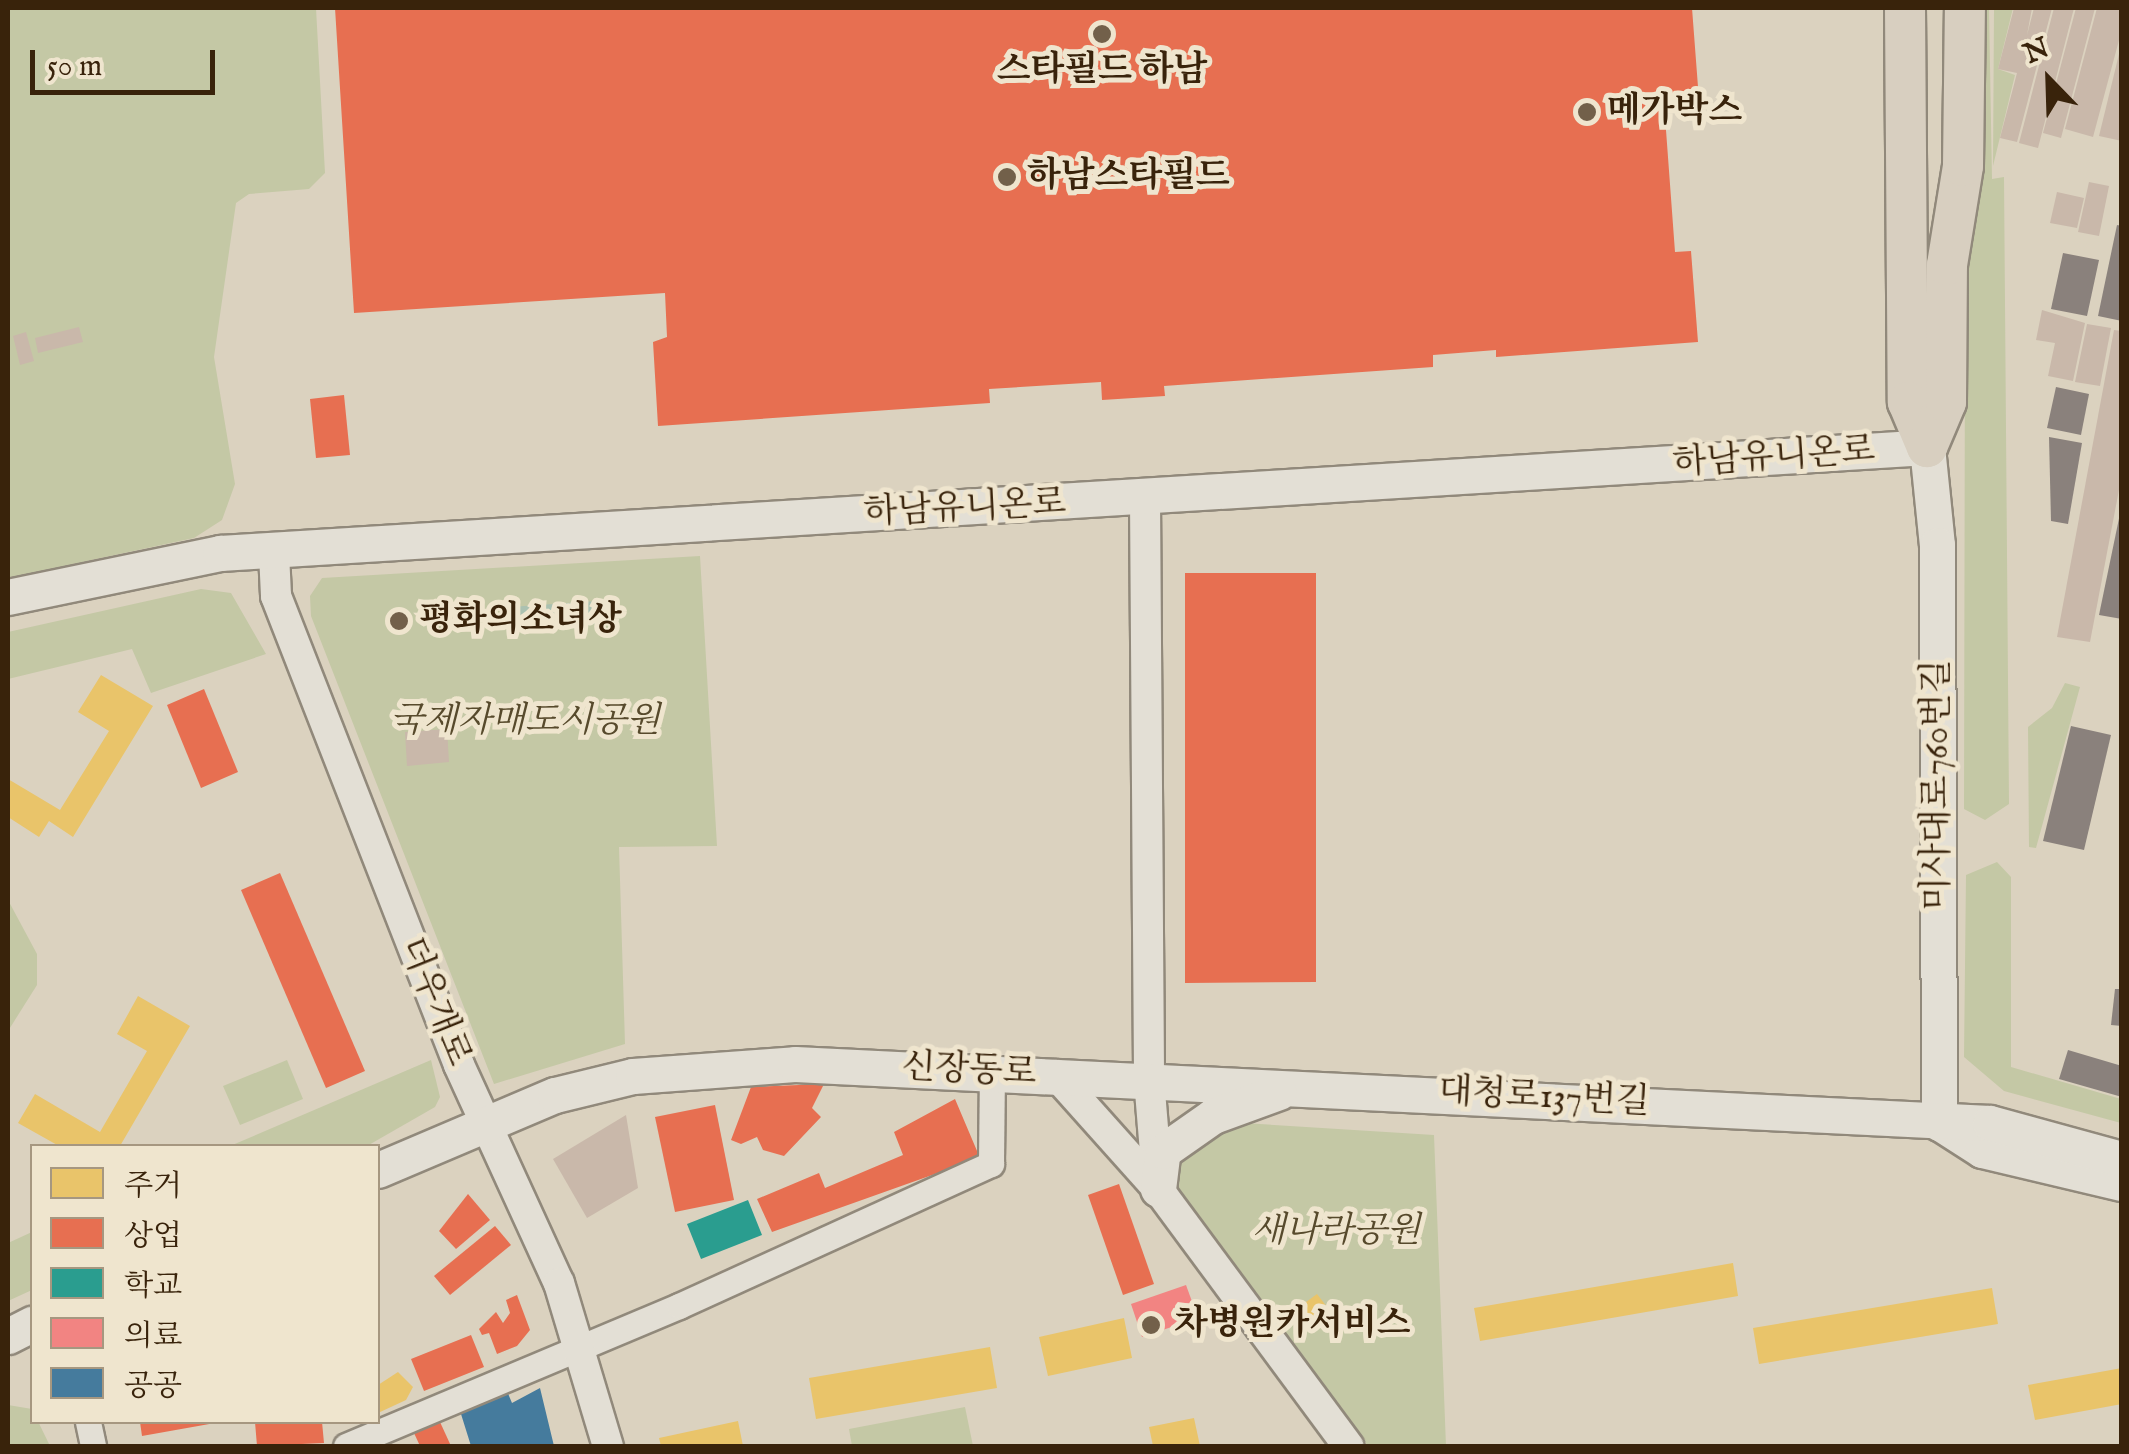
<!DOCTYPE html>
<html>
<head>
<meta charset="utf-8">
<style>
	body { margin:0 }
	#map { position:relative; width:2129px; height:1454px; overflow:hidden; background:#dbd2bf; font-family:"IM FELL English","Noto Serif KR",serif }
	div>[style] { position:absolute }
	.green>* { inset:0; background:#c4c8a5 }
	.water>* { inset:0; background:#abc1b1 }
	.homes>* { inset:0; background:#e9c46a }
	.shops>* { inset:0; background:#e76f51 }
	.schools>* { inset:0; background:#2a9d8f }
	.health>* { inset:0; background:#f28482 }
	.public>* { inset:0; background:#457b9d }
	.industry>* { inset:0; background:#8a817c }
	.building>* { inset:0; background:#c9b8aa }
	.roads { filter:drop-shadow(2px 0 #91897b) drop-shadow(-2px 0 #91897b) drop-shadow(0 2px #91897b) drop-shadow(0 -2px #91897b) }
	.minor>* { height:25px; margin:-12.5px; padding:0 12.5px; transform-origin:12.5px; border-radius:12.5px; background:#e3dfd5 }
	.tertiary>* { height:30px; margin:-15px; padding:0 15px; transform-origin:15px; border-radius:15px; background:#e3dfd5 }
	.secondary>* { height:35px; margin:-17.5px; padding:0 17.5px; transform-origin:17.5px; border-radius:17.5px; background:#e3dfd5 }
	.primary>* { height:40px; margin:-20px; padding:0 20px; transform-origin:20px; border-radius:20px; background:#d8cfc0 }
	.dots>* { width:28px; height:28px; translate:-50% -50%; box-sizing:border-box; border:5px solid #efe5ce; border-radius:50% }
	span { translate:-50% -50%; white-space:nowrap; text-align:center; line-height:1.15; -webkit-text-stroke:10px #efe5ce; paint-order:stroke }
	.poi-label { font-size:35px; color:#39230b; font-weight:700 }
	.left { translate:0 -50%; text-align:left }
	.street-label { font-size:35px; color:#39230b }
	.park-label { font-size:35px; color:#574a2c; font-style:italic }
	.frame { position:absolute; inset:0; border:10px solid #39230b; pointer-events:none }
	.legend { position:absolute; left:30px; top:1144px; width:350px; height:280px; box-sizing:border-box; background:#efe5ce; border:2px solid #a69780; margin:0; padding:12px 18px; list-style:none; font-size:30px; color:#39230b }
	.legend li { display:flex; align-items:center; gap:20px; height:50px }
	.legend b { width:50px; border:2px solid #a69780 }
	.north { position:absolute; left:1999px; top:30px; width:100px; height:100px; -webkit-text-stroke:8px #efe5ce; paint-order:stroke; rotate:337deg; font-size:28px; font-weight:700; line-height:40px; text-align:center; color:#39230b }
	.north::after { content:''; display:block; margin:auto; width:35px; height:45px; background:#39230b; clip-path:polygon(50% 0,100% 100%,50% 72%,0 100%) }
	.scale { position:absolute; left:30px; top:50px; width:185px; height:45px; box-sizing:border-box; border:5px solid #39230b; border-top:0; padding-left:12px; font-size:30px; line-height:35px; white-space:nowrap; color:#39230b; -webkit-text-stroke:8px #efe5ce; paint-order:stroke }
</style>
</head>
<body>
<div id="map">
	<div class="green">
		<i style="clip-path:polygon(8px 8px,316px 8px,325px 173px,309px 189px,249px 194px,236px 203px,214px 357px,235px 484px,222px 520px,194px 538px,8px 578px)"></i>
		<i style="clip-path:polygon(1976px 8px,1989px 8px,1992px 179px,2004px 177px,2009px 804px,1985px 820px,1964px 809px,1965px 327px)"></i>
		<i style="clip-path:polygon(1994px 8px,2013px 8px,1998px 69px,2015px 75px,1993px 166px)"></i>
		<i style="clip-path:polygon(700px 556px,717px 846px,619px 847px,625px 1044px,494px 1084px,311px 616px,310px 596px,322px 578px)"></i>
		<i style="clip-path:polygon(201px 589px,231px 593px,266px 654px,151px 693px,132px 649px,8px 679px,8px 632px)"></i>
		<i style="clip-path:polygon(2065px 683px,2080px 687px,2036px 848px,2029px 847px,2028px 727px,2052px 708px)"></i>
		<i style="clip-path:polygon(1997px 862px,2011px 877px,2011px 1067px,2121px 1099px,2121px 1123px,2004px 1091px,1964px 1057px,1966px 875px)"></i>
		<i style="clip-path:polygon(8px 900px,37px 954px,37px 985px,8px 1031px)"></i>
		<i style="clip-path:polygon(287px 1060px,303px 1099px,240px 1125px,223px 1086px)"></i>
		<i style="clip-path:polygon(431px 1060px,440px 1097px,435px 1107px,367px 1146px,230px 1146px)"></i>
		<i style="clip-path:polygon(1195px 1120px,1434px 1135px,1446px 1446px,1368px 1446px,1173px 1184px,1166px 1151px)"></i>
		<i style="clip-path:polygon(32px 1232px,32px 1290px,8px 1301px,8px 1243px)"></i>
		<i style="clip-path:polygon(8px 1405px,32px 1409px,50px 1446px,8px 1446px)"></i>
		<i style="clip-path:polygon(965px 1407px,973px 1446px,852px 1446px,849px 1429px)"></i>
	</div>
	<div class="water">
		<i style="clip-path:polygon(612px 600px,614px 618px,587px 626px,506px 626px,510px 607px)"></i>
	</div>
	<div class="homes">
		<i style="clip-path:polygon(101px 675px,153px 706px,73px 837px,49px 821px,39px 837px,8px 817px,8px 779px,60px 810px,109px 731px,78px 712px)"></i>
		<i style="clip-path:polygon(138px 996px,190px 1026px,120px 1146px,59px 1146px,18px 1123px,35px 1094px,100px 1132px,147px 1051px,117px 1034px)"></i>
		<i style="clip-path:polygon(1733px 1263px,1738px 1296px,1480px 1341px,1474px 1308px)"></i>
		<i style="clip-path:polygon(1992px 1288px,1998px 1324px,1759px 1364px,1753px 1328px)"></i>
		<i style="clip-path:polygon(1317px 1294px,1334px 1316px,1318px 1328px,1302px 1305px)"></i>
		<i style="clip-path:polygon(1124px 1318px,1132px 1358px,1048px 1376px,1039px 1337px)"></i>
		<i style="clip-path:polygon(990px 1347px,997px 1388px,816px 1419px,809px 1378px)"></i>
		<i style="clip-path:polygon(2122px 1368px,2122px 1404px,2035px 1420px,2028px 1385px)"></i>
		<i style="clip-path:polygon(398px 1372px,413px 1387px,406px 1400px,378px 1413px,378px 1385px)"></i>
		<i style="clip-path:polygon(1194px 1418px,1200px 1446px,1153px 1446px,1149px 1427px)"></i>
		<i style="clip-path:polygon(738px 1421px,743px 1446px,661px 1446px,659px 1438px)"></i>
	</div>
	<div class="shops">
		<i style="clip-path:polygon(335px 8px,1692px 8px,1699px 100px,1664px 103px,1675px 252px,1691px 251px,1698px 342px,1496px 357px,1496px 350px,1433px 355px,1433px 367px,1164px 386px,1165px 396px,1102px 400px,1101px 382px,989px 389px,990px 403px,658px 426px,653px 342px,667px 337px,665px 293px,354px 313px)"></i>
		<i style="clip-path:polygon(344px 395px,350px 455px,316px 458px,310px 399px)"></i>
		<i style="clip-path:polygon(1185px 573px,1316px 573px,1316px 982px,1185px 983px)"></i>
		<i style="clip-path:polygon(204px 689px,238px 772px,201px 788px,167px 705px)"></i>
		<i style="clip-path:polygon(280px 873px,365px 1071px,326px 1088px,241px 890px)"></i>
		<i style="clip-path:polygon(824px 1084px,812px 1108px,821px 1117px,784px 1156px,763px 1150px,757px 1137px,741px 1144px,731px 1140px,751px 1087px)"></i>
		<i style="clip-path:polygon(955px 1099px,980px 1158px,772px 1232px,757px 1199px,819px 1173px,825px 1188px,903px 1155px,894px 1132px)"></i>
		<i style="clip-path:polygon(715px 1105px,734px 1200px,675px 1212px,655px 1117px)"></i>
		<i style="clip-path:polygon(1119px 1184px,1154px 1284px,1123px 1295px,1088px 1195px)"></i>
		<i style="clip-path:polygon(468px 1194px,490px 1220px,456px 1249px,439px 1231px)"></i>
		<i style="clip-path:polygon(495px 1226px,511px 1245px,450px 1295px,434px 1276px)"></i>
		<i style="clip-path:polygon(517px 1295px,530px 1330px,517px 1346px,497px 1354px,489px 1333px,482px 1335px,479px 1329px,496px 1312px,503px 1323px,510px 1313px,506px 1300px)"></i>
		<i style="clip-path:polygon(471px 1335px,484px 1367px,424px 1391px,411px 1359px)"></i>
		<i style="clip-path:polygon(140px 1422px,214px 1422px,215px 1423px,142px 1436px)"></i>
		<i style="clip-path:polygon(255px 1422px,322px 1422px,324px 1443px,257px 1446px)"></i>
		<i style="clip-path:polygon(440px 1422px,451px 1446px,420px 1446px,414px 1433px)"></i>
	</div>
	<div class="schools">
		<i style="clip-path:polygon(748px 1200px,762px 1235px,701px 1259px,687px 1224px)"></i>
	</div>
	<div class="health">
		<i style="clip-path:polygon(1186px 1285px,1198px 1318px,1142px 1337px,1131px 1304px)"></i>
	</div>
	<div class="public">
		<i style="clip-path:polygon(540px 1388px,554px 1446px,471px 1446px,461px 1414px,507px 1391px,512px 1403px)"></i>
	</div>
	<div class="industry">
		<i style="clip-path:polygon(2117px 225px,2122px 226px,2122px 321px,2098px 316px)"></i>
		<i style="clip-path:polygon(2063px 253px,2099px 260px,2087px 316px,2051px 309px)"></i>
		<i style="clip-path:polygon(2056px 387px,2089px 394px,2081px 435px,2047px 428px)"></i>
		<i style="clip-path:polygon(2049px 437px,2082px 443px,2068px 524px,2051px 521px)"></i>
		<i style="clip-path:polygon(2122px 504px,2122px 619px,2099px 615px)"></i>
		<i style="clip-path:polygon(2071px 726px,2111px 735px,2084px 850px,2043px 841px)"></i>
		<i style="clip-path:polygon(2115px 989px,2122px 989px,2122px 1026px,2111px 1025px)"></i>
		<i style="clip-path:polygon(2068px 1050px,2122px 1066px,2122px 1097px,2059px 1079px)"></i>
	</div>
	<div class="building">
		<i style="clip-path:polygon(2014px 8px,2032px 8px,2027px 35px,2034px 8px,2052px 8px,2017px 142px,2000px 138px,2017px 73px,1998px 69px)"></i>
		<i style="clip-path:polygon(2054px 8px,2074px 8px,2038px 148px,2019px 143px)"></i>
		<i style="clip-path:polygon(2076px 8px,2095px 8px,2061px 138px,2043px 133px)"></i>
		<i style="clip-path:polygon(2097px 8px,2122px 8px,2122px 29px,2093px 137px,2065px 129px)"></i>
		<i style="clip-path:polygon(2120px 50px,2122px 50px,2122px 141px,2099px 136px)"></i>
		<i style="clip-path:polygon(2089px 182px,2109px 186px,2099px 236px,2078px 232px)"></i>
		<i style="clip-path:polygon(2057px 192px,2084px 198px,2077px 228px,2050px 223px)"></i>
		<i style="clip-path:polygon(2042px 310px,2085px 323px,2073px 381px,2048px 376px,2055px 343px,2036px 340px)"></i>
		<i style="clip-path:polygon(2087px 324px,2111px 328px,2100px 386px,2075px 382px)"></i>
		<i style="clip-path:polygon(79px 327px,83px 342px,38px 353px,35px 338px)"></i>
		<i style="clip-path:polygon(2114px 330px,2122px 331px,2122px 474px,2090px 642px,2057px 637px)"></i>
		<i style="clip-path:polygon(26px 332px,34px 361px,20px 365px,13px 336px)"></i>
		<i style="clip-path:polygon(447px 729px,449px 762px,407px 766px,405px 732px)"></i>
		<i style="clip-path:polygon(626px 1115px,638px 1188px,587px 1218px,553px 1159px)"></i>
	</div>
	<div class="roads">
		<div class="minor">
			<i style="left:88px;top:1422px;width:25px;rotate:78deg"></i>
			<i style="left:346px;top:1446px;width:361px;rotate:-22.8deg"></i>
			<i style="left:679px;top:1306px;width:343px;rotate:-24.5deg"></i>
			<i style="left:991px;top:1164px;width:92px;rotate:-89.4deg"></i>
		</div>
		<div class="tertiary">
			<i style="left:1145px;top:499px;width:580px;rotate:89.6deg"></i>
			<i style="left:1149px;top:1079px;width:110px;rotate:85.3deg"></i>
			<i style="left:1158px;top:1189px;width:320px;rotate:53.5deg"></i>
			<i style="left:274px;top:553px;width:43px;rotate:87.3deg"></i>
			<i style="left:276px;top:596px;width:503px;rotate:68.68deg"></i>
			<i style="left:459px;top:1065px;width:240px;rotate:65.4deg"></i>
			<i style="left:559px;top:1283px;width:170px;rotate:73.3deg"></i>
			<i style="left:1056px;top:1075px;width:153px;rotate:48.2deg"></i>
		</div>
		<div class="secondary">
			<i style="left:8px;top:597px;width:217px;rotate:-11.7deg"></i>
			<i style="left:220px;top:553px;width:1710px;rotate:-3.55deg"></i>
			<i style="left:1927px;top:447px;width:99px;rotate:84.2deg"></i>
			<i style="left:1937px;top:545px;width:578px;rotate:89.8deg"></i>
			<i style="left:1940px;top:1123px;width:50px;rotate:32.7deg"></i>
			<i style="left:1982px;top:1150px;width:144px;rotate:13.3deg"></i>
			<i style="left:378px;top:1170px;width:192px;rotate:-23deg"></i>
			<i style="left:555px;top:1095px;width:80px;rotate:-13.7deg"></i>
			<i style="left:633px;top:1076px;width:162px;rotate:-4.2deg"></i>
			<i style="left:795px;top:1064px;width:1196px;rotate:2.83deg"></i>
			<i style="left:1990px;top:1123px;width:137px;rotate:15.3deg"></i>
			<i style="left:1158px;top:1189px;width:38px;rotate:-83deg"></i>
			<i style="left:1163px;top:1151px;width:61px;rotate:-35deg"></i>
			<i style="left:1213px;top:1116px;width:70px;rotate:-20deg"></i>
			<i style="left:8px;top:1336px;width:27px;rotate:-27deg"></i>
		</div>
		<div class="primary">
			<i style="left:1905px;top:8px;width:394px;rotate:89.6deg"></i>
			<i style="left:1908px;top:402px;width:49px;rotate:67.1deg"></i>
			<i style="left:1927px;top:447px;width:49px;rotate:-67.1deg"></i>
			<i style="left:1946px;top:402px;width:137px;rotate:-89.6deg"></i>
			<i style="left:1947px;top:265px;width:100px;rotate:-80.8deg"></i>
			<i style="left:1963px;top:166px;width:158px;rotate:-89.3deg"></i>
		</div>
	</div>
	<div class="dots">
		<i style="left:1102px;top:34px;background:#72604a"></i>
		<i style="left:1587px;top:112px;background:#72604a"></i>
		<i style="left:1007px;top:177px;background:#72604a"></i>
		<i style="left:399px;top:621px;background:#72604a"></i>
		<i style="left:1151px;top:1325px;background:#72604a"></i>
	</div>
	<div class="poi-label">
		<span style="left:1102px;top:71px">스타필드 하남</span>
		<span class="left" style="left:1607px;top:112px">메가박스</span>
		<span class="left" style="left:1027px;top:177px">하남스타필드</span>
		<span class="left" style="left:419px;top:621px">평화의소녀상</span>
		<span class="left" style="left:1174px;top:1325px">차병원카서비스</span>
	</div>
	<div class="street-label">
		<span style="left:1774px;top:458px;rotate:-4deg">하남유니온로</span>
		<span style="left:965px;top:509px;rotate:-3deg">하남유니온로</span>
		<span style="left:1938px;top:785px;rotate:-90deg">미사대로760번길</span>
		<span style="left:434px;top:1002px;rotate:68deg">더우개로</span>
		<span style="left:969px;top:1071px;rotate:3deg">신장동로</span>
		<span style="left:1544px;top:1098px;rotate:3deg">대청로137번길</span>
	</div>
	<div class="park-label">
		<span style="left:525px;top:722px">국제자매도시공원</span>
		<span style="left:1336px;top:1232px">새나라공원</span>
	</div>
	<div class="frame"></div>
	<ul class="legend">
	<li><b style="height:28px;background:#e9c46a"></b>주거</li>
	<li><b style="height:28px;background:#e76f51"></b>상업</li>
	<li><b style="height:28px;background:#2a9d8f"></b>학교</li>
	<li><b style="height:28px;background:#f28482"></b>의료</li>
	<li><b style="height:28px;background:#457b9d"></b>공공</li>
	</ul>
	<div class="north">N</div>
	<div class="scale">50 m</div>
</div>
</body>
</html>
